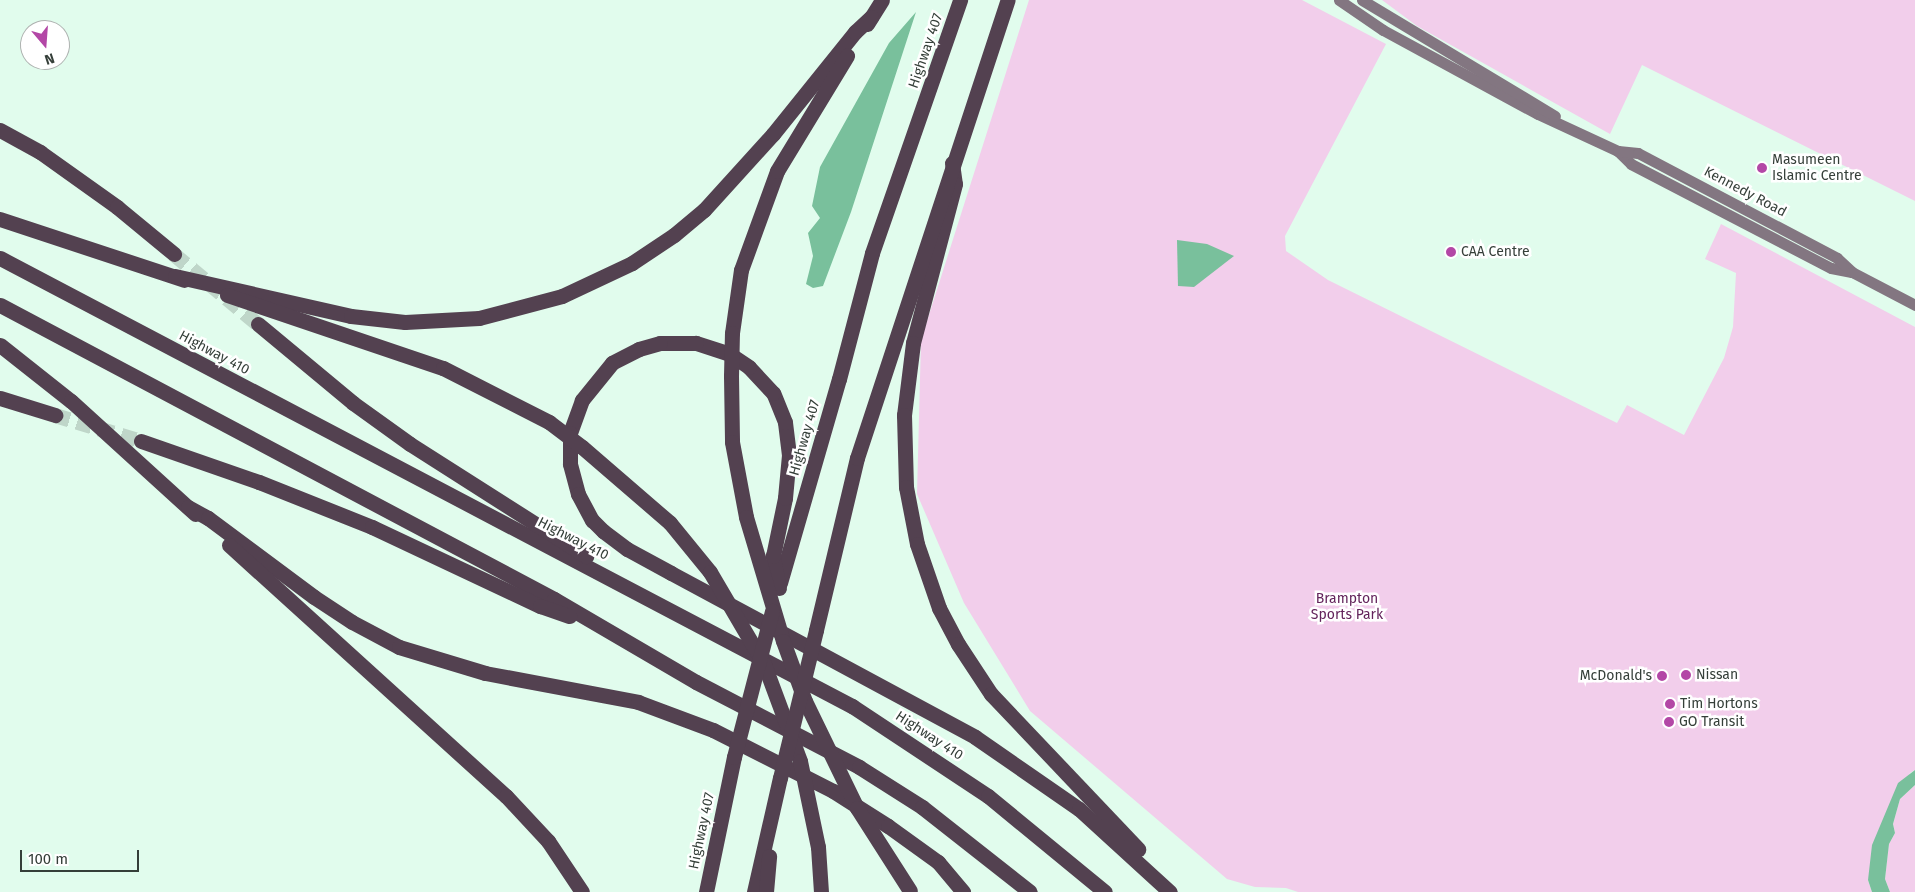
<!DOCTYPE html>
<html>
<head>
<meta charset="utf-8">
<style>
	body { margin:0 }
	#map { position:relative; width:1915px; height:892px; overflow:hidden; background:#e1fced; font-family:"Fira Sans",sans-serif }
	div>[style] { position:absolute }
	.green>* { inset:0; background:#f2ceeb }
	.water>* { inset:0; background:#79c09c }
	.motorway-tunnel>* { height:15px; margin-top:-7.5px; transform-origin:0; background:repeating-linear-gradient(90deg,#bfd6c9 0 15px,transparent 0 23px) }
	.secondary>* { height:11px; margin:-5.5px; padding:0 5.5px; transform-origin:5.5px; border-radius:5.5px; background:#837681 }
	.motorway>* { height:15px; margin:-7.5px; padding:0 7.5px; transform-origin:7.5px; border-radius:7.5px; background:#534150 }
	.motorway-bridge>* { height:15px; margin:-7.5px; padding:0 7.5px; transform-origin:7.5px; border-radius:7.5px; background:#534150 }
	.dots>* { width:14px; height:14px; translate:-50% -50%; box-sizing:border-box; border:2px solid #fff; border-radius:50% }
	span { translate:-50% -50%; white-space:nowrap; text-align:center; line-height:1.15; -webkit-text-stroke:5px #fff; paint-order:stroke }
	.street-label { font-size:14px; color:#353f39 }
	.poi-label { font-size:14px; color:#353f39 }
	.left { translate:0 -50%; text-align:left }
	.right { translate:-100% -50%; text-align:right }
	.park-label { font-size:14px; color:#63235b }
	.north { position:absolute; left:20px; top:20px; width:50px; height:50px; box-sizing:border-box; background:#fff; border:1px solid #aeb2b0; border-radius:50%; rotate:162deg; font-size:14px; font-weight:700; line-height:20px; text-align:center; color:#353f39 }
	.north::after { content:''; display:block; margin:auto; width:18px; height:22px; background:#b347a6; clip-path:polygon(50% 0,100% 100%,50% 72%,0 100%) }
	.scale { position:absolute; left:20px; top:850px; width:119px; height:22px; box-sizing:border-box; border:2px solid #353f39; border-top:0; padding-left:6px; font-size:15px; line-height:18px; white-space:nowrap; color:#353f39; -webkit-text-stroke:4px #fff; paint-order:stroke }
</style>
</head>
<body>
<div id="map">
	<div class="green">
		<i style="clip-path:polygon(1029px 0,1302px 0,1386px 44px,1285px 236px,1286px 251px,1328px 280px,1617px 423px,1627px 405px,1684px 435px,1724px 358px,1733px 327px,1736px 273px,1705px 259px,1721px 224px,1915px 327px,1915px 770px,1910px 773px,1868px 880px,1872px 892px,1298px 892px,1286px 888px,1255px 887px,1227px 879px,1030px 711px,964px 603px,917px 494px,921px 340px)"></i>
		<i style="clip-path:polygon(1382px 0,1915px 0,1915px 201px,1642px 65px,1610px 134px,1417px 26px)"></i>
		<i style="clip-path:polygon(1915px 785px,1915px 892px,1890px 892px,1885px 879px,1889px 844px,1895px 833px,1893px 824px,1900px 799px)"></i>
	</div>
	<div class="water">
		<i style="clip-path:polygon(916px 12px,851px 212px,823px 286px,813px 288px,806px 284px,813px 256px,808px 233px,820px 218px,812px 206px,820px 167px,889px 43px)"></i>
		<i style="clip-path:polygon(1177px 240px,1207px 244px,1234px 256px,1194px 287px,1178px 286px)"></i>
		<i style="clip-path:polygon(1915px 770px,1915px 785px,1900px 799px,1893px 824px,1895px 833px,1889px 844px,1885px 879px,1890px 892px,1872px 892px,1868px 880px,1872px 845px,1898px 783px)"></i>
	</div>
	<div class="motorway-tunnel">
		<i style="left:174px;top:254px;width:109px;rotate:39.8deg"></i>
		<i style="left:55px;top:415px;width:90px;rotate:16.8deg"></i>
	</div>
	<div class="secondary">
		<i style="left:1339px;top:0;width:53px;rotate:34.3deg"></i>
		<i style="left:1383px;top:30px;width:176px;rotate:28.5deg"></i>
		<i style="left:1538px;top:114px;width:88px;rotate:24.8deg"></i>
		<i style="left:1618px;top:151px;width:18px;rotate:45deg"></i>
		<i style="left:1631px;top:164px;width:225px;rotate:27.5deg"></i>
		<i style="left:1831px;top:268px;width:21px;rotate:11deg"></i>
		<i style="left:1362px;top:0;width:225px;rotate:31deg"></i>
		<i style="left:1618px;top:151px;width:20px;rotate:6deg"></i>
		<i style="left:1638px;top:153px;width:225px;rotate:27.8deg"></i>
		<i style="left:1837px;top:258px;width:21px;rotate:43deg"></i>
		<i style="left:1852px;top:272px;width:71px;rotate:27.6deg"></i>
	</div>
	<div class="motorway">
		<i style="left:867px;top:24px;width:28px;rotate:-58deg"></i>
		<i style="left:0;top:130px;width:46px;rotate:28.8deg"></i>
		<i style="left:40px;top:152px;width:95px;rotate:35.5deg"></i>
		<i style="left:117px;top:207px;width:74px;rotate:39.5deg"></i>
		<i style="left:952px;top:163px;width:21px;rotate:82deg"></i>
		<i style="left:955px;top:184px;width:164px;rotate:104.8deg"></i>
		<i style="left:913px;top:343px;width:73px;rotate:97.1deg"></i>
		<i style="left:904px;top:415px;width:72px;rotate:88.4deg"></i>
		<i style="left:906px;top:487px;width:58px;rotate:79.1deg"></i>
		<i style="left:917px;top:544px;width:68px;rotate:71deg"></i>
		<i style="left:939px;top:608px;width:41px;rotate:62.2deg"></i>
		<i style="left:958px;top:644px;width:60px;rotate:56.6deg"></i>
		<i style="left:991px;top:694px;width:214px;rotate:46.5deg"></i>
		<i style="left:0;top:219px;width:194px;rotate:18.3deg"></i>
		<i style="left:0;top:258px;width:963px;rotate:27.74deg"></i>
		<i style="left:852px;top:706px;width:163px;rotate:33.5deg"></i>
		<i style="left:988px;top:796px;width:151px;rotate:39.4deg"></i>
		<i style="left:175px;top:276px;width:180px;rotate:12.8deg"></i>
		<i style="left:351px;top:316px;width:54px;rotate:6.3deg"></i>
		<i style="left:405px;top:322px;width:74px;rotate:-3.1deg"></i>
		<i style="left:479px;top:318px;width:86px;rotate:-14.8deg"></i>
		<i style="left:562px;top:296px;width:77px;rotate:-25.2deg"></i>
		<i style="left:632px;top:263px;width:50px;rotate:-33.7deg"></i>
		<i style="left:674px;top:235px;width:39px;rotate:-40deg"></i>
		<i style="left:704px;top:210px;width:103px;rotate:-47.8deg"></i>
		<i style="left:773px;top:134px;width:131px;rotate:-51.2deg"></i>
		<i style="left:855px;top:32px;width:22px;rotate:-43deg"></i>
		<i style="left:227px;top:295px;width:228px;rotate:18.7deg"></i>
		<i style="left:443px;top:368px;width:119px;rotate:27deg"></i>
		<i style="left:0;top:305px;width:627px;rotate:27.95deg"></i>
		<i style="left:554px;top:599px;width:164px;rotate:30.3deg"></i>
		<i style="left:696px;top:682px;width:184px;rotate:27.5deg"></i>
		<i style="left:859px;top:767px;width:75px;rotate:32.4deg"></i>
		<i style="left:922px;top:807px;width:137px;rotate:38.2deg"></i>
		<i style="left:258px;top:324px;width:124px;rotate:39.7deg"></i>
		<i style="left:353px;top:403px;width:70px;rotate:35.7deg"></i>
		<i style="left:410px;top:444px;width:209px;rotate:32.5deg"></i>
		<i style="left:732px;top:333px;width:64px;rotate:-81.9deg"></i>
		<i style="left:741px;top:270px;width:105px;rotate:-70deg"></i>
		<i style="left:777px;top:171px;width:135px;rotate:-58.7deg"></i>
		<i style="left:0;top:345px;width:90px;rotate:38.3deg"></i>
		<i style="left:71px;top:401px;width:168px;rotate:42.3deg"></i>
		<i style="left:731px;top:376px;width:66px;rotate:89.1deg"></i>
		<i style="left:732px;top:442px;width:76px;rotate:79.4deg"></i>
		<i style="left:0;top:398px;width:58px;rotate:17.2deg"></i>
		<i style="left:141px;top:441px;width:125px;rotate:19.2deg"></i>
		<i style="left:259px;top:482px;width:122px;rotate:21.7deg"></i>
		<i style="left:372px;top:527px;width:186px;rotate:25.2deg"></i>
		<i style="left:540px;top:606px;width:31px;rotate:19deg"></i>
		<i style="left:582px;top:447px;width:116px;rotate:40.8deg"></i>
		<i style="left:188px;top:507px;width:23px;rotate:29deg"></i>
		<i style="left:208px;top:518px;width:132px;rotate:36.7deg"></i>
		<i style="left:314px;top:597px;width:45px;rotate:33.3deg"></i>
		<i style="left:352px;top:622px;width:53px;rotate:28deg"></i>
		<i style="left:399px;top:647px;width:90px;rotate:16.8deg"></i>
		<i style="left:485px;top:673px;width:156px;rotate:10.7deg"></i>
		<i style="left:638px;top:702px;width:80px;rotate:20.5deg"></i>
		<i style="left:713px;top:730px;width:135px;rotate:26.9deg"></i>
		<i style="left:833px;top:791px;width:65px;rotate:32.5deg"></i>
		<i style="left:888px;top:826px;width:62px;rotate:35.8deg"></i>
		<i style="left:938px;top:862px;width:39px;rotate:50deg"></i>
		<i style="left:229px;top:545px;width:374px;rotate:42.2deg"></i>
		<i style="left:506px;top:796px;width:62px;rotate:47deg"></i>
		<i style="left:548px;top:841px;width:61px;rotate:56.3deg"></i>
		<i style="left:780px;top:583px;width:212px;rotate:-73.9deg"></i>
		<i style="left:839px;top:379px;width:130px;rotate:-75.3deg"></i>
		<i style="left:872px;top:253px;width:268px;rotate:-70.8deg"></i>
		<i style="left:779px;top:588px;width:33px;rotate:-101deg"></i>
		<i style="left:773px;top:556px;width:59px;rotate:-78.3deg"></i>
		<i style="left:785px;top:498px;width:43px;rotate:-84.7deg"></i>
		<i style="left:789px;top:455px;width:33px;rotate:-97deg"></i>
		<i style="left:785px;top:422px;width:31px;rotate:-112deg"></i>
		<i style="left:773px;top:393px;width:35px;rotate:-133deg"></i>
		<i style="left:749px;top:367px;width:23px;rotate:-146deg"></i>
		<i style="left:730px;top:354px;width:36px;rotate:-162deg"></i>
		<i style="left:696px;top:343px;width:36px;rotate:180deg"></i>
		<i style="left:660px;top:343px;width:22px;rotate:164deg"></i>
		<i style="left:639px;top:349px;width:30px;rotate:153deg"></i>
		<i style="left:612px;top:363px;width:48px;rotate:129deg"></i>
		<i style="left:582px;top:400px;width:35px;rotate:110deg"></i>
		<i style="left:570px;top:433px;width:31px;rotate:90deg"></i>
		<i style="left:570px;top:464px;width:31px;rotate:75deg"></i>
		<i style="left:578px;top:494px;width:30px;rotate:62deg"></i>
		<i style="left:592px;top:520px;width:16px;rotate:45deg"></i>
		<i style="left:603px;top:531px;width:30px;rotate:37deg"></i>
		<i style="left:627px;top:549px;width:50px;rotate:28.6deg"></i>
		<i style="left:671px;top:573px;width:345px;rotate:28.3deg"></i>
		<i style="left:975px;top:737px;width:126px;rotate:34.7deg"></i>
		<i style="left:1079px;top:809px;width:123px;rotate:42.4deg"></i>
		<i style="left:816px;top:630px;width:177px;rotate:-76.6deg"></i>
		<i style="left:857px;top:458px;width:482px;rotate:-71.8deg"></i>
		<i style="left:818px;top:847px;width:45px;rotate:86.2deg"></i>
		<i style="left:706px;top:892px;width:138px;rotate:-78.3deg"></i>
		<i style="left:754px;top:892px;width:117px;rotate:-77.2deg"></i>
		<i style="left:766px;top:892px;width:36px;rotate:-85deg"></i>
	</div>
	<div class="motorway-bridge">
		<i style="left:731px;top:376px;width:43px;rotate:-88.7deg"></i>
		<i style="left:549px;top:422px;width:41px;rotate:37.1deg"></i>
		<i style="left:746px;top:517px;width:129px;rotate:73.4deg"></i>
		<i style="left:783px;top:641px;width:64px;rotate:69.9deg"></i>
		<i style="left:805px;top:701px;width:119px;rotate:64.1deg"></i>
		<i style="left:857px;top:808px;width:98px;rotate:57.4deg"></i>
		<i style="left:670px;top:523px;width:63px;rotate:50.8deg"></i>
		<i style="left:710px;top:572px;width:107px;rotate:59.6deg"></i>
		<i style="left:764px;top:664px;width:103px;rotate:69.6deg"></i>
		<i style="left:800px;top:761px;width:88px;rotate:78.2deg"></i>
		<i style="left:734px;top:757px;width:151px;rotate:-75.4deg"></i>
		<i style="left:780px;top:778px;width:152px;rotate:-76.3deg"></i>
	</div>
	<div class="dots">
		<i style="left:1762px;top:168px;background:#b347a6"></i>
		<i style="left:1451px;top:252px;background:#b347a6"></i>
		<i style="left:1686px;top:675px;background:#b347a6"></i>
		<i style="left:1662px;top:676px;background:#b347a6"></i>
		<i style="left:1670px;top:704px;background:#b347a6"></i>
		<i style="left:1669px;top:722px;background:#b347a6"></i>
	</div>
	<div class="street-label">
		<span style="left:926px;top:51px;rotate:-71deg">Highway 407</span>
		<span style="left:1745px;top:192px;rotate:28deg">Kennedy Road</span>
		<span style="left:214px;top:353px;rotate:28deg">Highway 410</span>
		<span style="left:805px;top:438px;rotate:-74deg">Highway 407</span>
		<span style="left:573px;top:539px;rotate:27deg">Highway 410</span>
		<span style="left:929px;top:736px;rotate:33deg">Highway 410</span>
		<span style="left:702px;top:831px;rotate:-78deg">Highway 407</span>
	</div>
	<div class="poi-label">
		<span class="left" style="left:1772px;top:168px">Masumeen<br>Islamic Centre</span>
		<span class="left" style="left:1461px;top:252px">CAA Centre</span>
		<span class="left" style="left:1696px;top:675px">Nissan</span>
		<span class="right" style="left:1652px;top:676px">McDonald's</span>
		<span class="left" style="left:1680px;top:704px">Tim Hortons</span>
		<span class="left" style="left:1679px;top:722px">GO Transit</span>
	</div>
	<div class="park-label">
		<span style="left:1347px;top:607px">Brampton<br>Sports Park</span>
	</div>
	<div class="north">N</div>
	<div class="scale">100 m</div>
</div>
</body>
</html>
